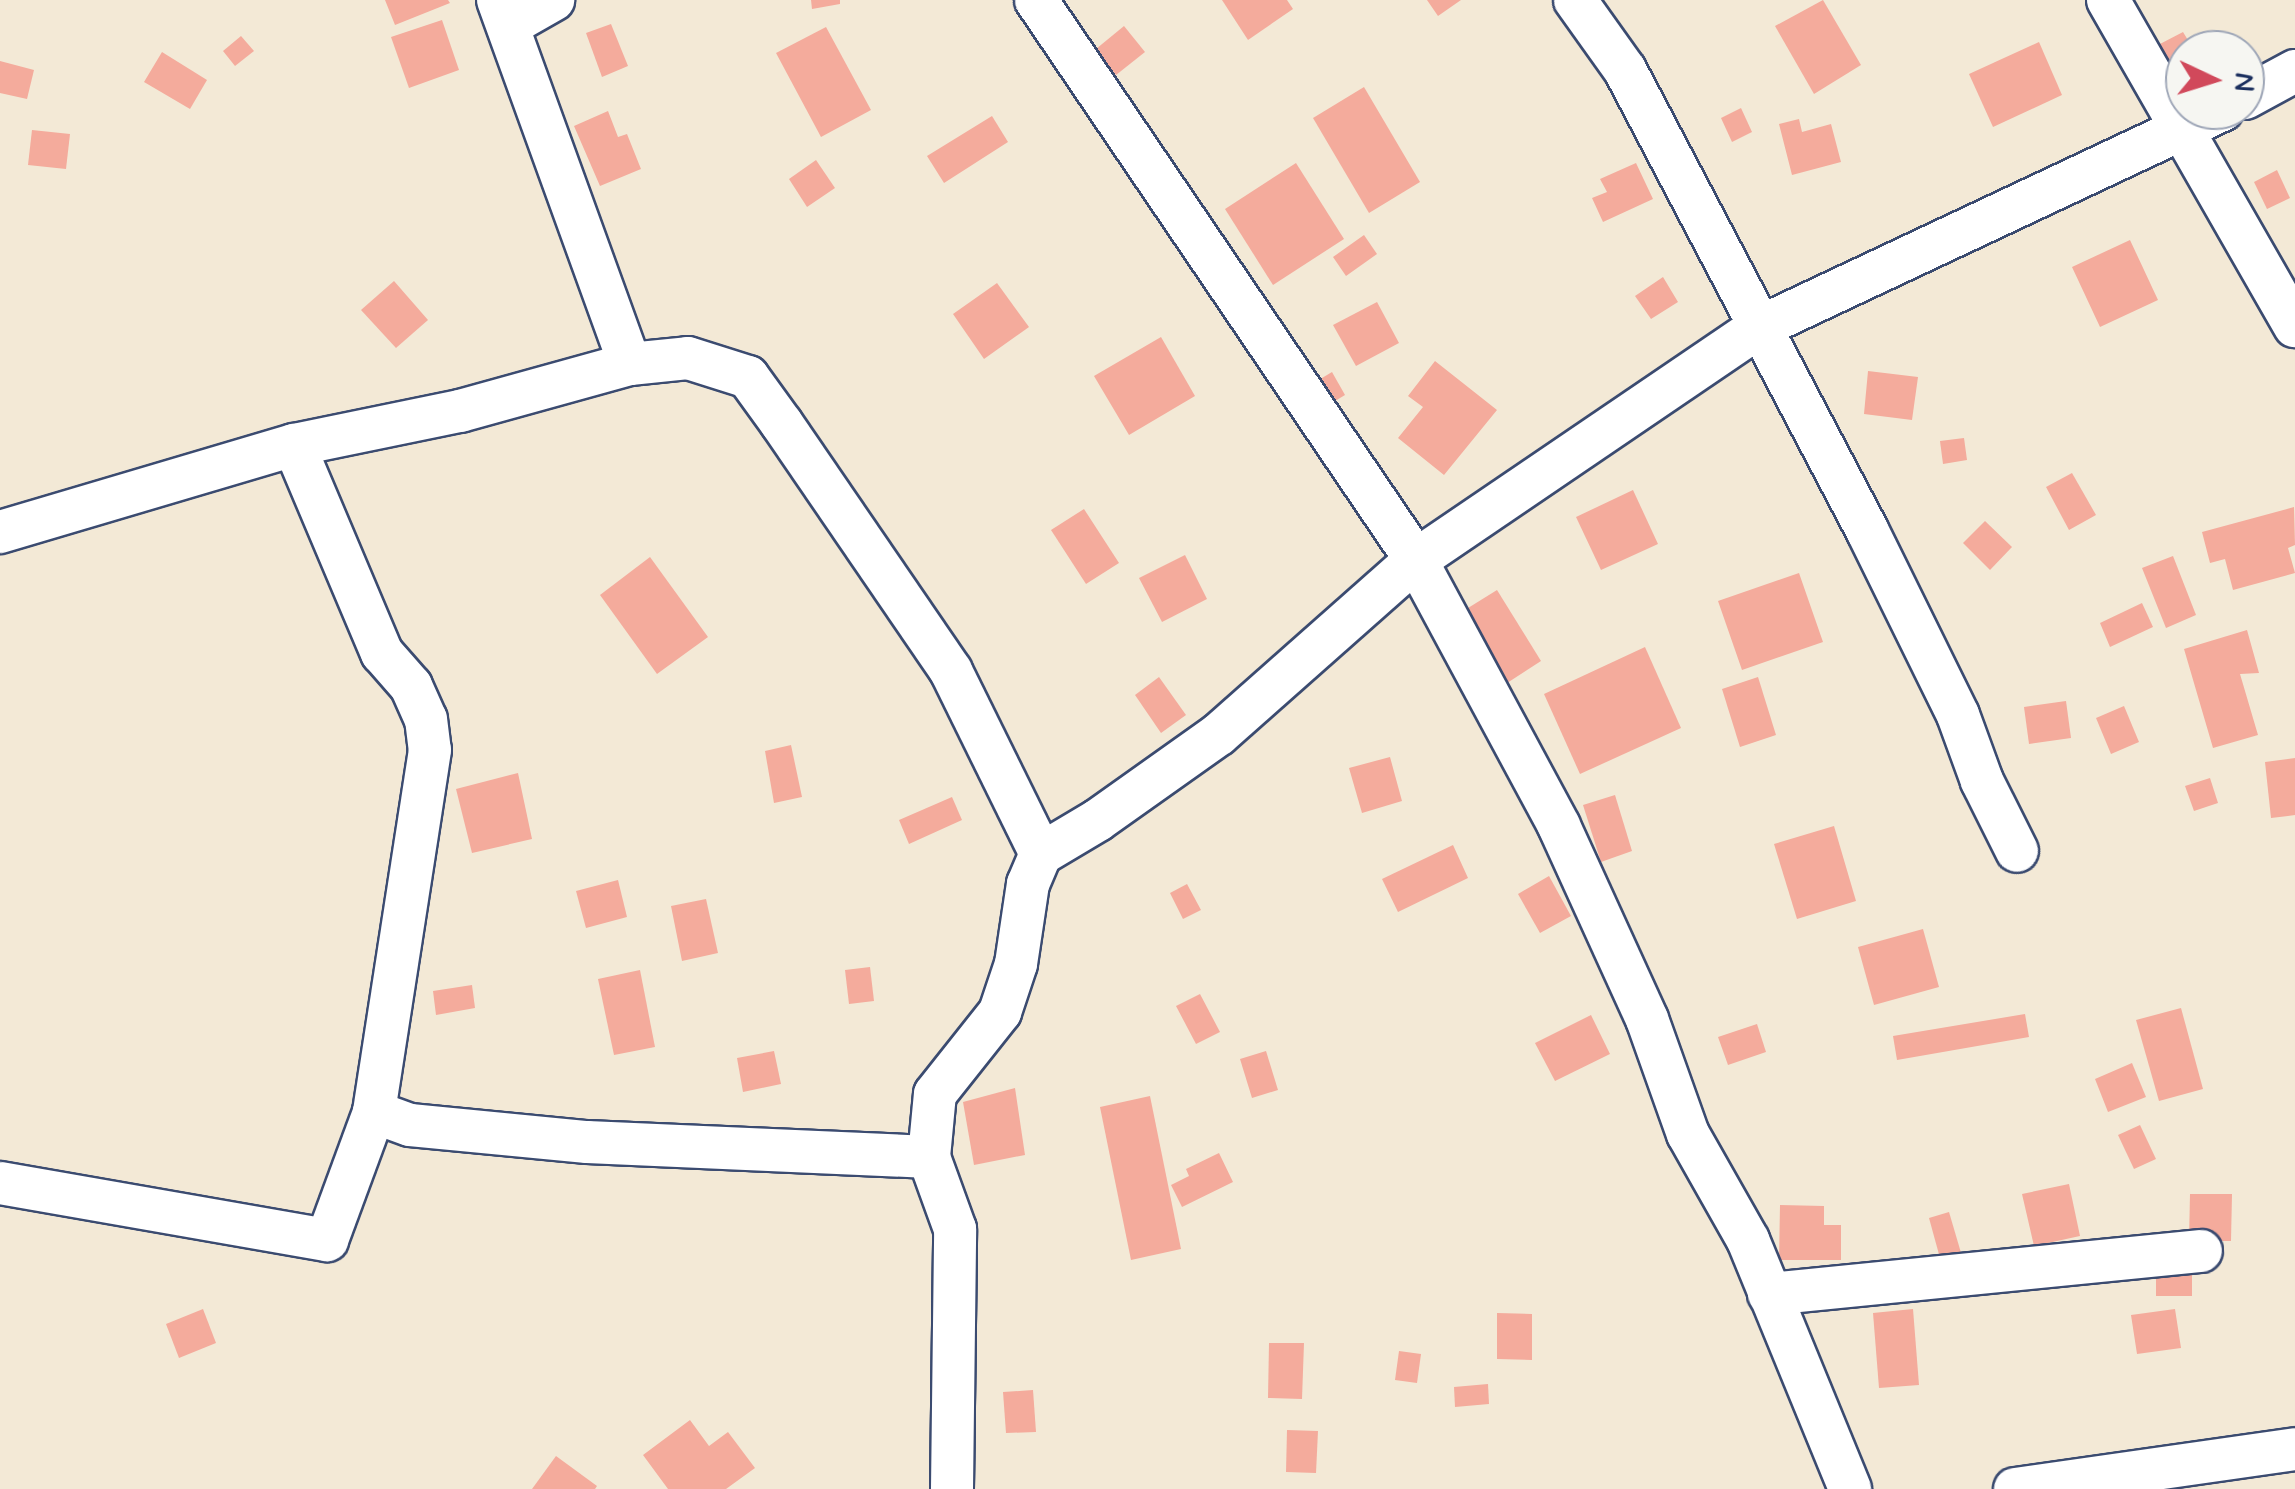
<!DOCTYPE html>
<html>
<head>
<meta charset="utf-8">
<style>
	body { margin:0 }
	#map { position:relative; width:2295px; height:1489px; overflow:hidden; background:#f3e9d6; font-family:Mynerve,sans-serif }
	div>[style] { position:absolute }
	.building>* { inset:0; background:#f4ab9c }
	.roads { filter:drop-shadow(2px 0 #3b4b70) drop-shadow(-2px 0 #3b4b70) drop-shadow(0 2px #3b4b70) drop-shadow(0 -2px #3b4b70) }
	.minor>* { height:42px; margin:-21px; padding:0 21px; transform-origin:21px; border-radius:21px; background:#fff }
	span { translate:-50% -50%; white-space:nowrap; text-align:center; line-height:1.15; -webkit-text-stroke:8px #f6f6f2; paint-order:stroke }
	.north { position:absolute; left:2165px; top:30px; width:100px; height:100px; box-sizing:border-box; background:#f6f6f2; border:2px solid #9ea6b7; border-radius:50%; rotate:94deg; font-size:28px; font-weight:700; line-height:40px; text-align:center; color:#1b2f5e }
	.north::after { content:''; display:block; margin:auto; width:35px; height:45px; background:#d1495b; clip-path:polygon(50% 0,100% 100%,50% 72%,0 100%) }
</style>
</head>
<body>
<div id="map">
	<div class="building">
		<i style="clip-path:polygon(385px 0,448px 0,450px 3px,395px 25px)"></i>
		<i style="clip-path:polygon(811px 0,840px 0,840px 4px,812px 9px)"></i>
		<i style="clip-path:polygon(1222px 0,1287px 0,1293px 9px,1248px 40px)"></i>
		<i style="clip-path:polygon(1427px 0,1461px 0,1438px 16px)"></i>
		<i style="clip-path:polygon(1823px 0,1861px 65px,1814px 94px,1775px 26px)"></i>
		<i style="clip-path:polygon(442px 20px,459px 70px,409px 88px,391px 37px)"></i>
		<i style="clip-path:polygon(611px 24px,628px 66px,602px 77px,586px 33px)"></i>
		<i style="clip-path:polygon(1124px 26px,1145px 52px,1116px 75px,1096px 49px)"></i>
		<i style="clip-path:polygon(826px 27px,871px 110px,821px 137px,776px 53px)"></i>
		<i style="clip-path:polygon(2183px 32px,2194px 50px,2185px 50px,2185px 93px,2158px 45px)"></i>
		<i style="clip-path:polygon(241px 36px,254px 51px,235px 66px,223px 51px)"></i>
		<i style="clip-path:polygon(2039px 42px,2062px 95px,1993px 127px,1969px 74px)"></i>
		<i style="clip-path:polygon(162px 52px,207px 80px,190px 109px,144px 82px)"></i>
		<i style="clip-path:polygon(0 61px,34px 70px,27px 99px,0 93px)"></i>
		<i style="clip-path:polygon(1364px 87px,1420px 182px,1369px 213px,1313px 118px)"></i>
		<i style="clip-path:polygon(1741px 108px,1752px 132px,1732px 142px,1721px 118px)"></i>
		<i style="clip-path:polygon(608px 111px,618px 137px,627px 134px,641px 169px,600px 186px,574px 126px)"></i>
		<i style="clip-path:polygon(992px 116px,1008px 142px,944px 183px,927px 156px)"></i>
		<i style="clip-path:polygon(1799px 119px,1802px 132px,1831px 124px,1841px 162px,1792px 175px,1779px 124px)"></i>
		<i style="clip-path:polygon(32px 130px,70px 134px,66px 169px,28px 165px)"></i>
		<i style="clip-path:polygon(816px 160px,835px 188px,807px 207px,789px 179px)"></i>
		<i style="clip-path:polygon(1296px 163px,1344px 239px,1273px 285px,1225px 209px)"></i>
		<i style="clip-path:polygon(1636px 163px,1653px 199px,1603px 222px,1592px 198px,1607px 192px,1600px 179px)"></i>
		<i style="clip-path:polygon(2277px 170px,2290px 198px,2267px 209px,2254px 182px)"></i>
		<i style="clip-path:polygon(1364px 235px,1377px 254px,1346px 276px,1333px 257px)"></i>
		<i style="clip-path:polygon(2130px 240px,2158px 300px,2100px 327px,2072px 267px)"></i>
		<i style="clip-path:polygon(1663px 277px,1678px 302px,1651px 319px,1635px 296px)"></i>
		<i style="clip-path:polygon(394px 281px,428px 320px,396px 348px,361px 310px)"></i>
		<i style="clip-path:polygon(997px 283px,1029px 327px,984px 359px,953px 314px)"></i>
		<i style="clip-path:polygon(1377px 302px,1399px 343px,1356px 366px,1333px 325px)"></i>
		<i style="clip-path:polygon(1161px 337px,1195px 396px,1129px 435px,1094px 376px)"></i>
		<i style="clip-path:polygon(1435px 361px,1497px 410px,1444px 475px,1398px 438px,1423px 407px,1408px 396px)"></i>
		<i style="clip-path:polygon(1868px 371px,1918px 377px,1912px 420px,1864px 414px)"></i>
		<i style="clip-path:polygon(1332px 372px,1345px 395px,1320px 410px,1307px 387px)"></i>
		<i style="clip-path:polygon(1964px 438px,1967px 460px,1943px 464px,1940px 441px)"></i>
		<i style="clip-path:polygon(2072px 473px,2096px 515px,2069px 530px,2046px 487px)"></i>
		<i style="clip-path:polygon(1633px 490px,1658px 544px,1601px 570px,1576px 517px)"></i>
		<i style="clip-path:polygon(2294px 507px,2295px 545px,2288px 548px,2295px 573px,2233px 590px,2225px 559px,2210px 563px,2202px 532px)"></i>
		<i style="clip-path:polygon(1084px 509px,1119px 563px,1086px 584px,1051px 530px)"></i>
		<i style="clip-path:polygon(1985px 521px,2012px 547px,1990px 570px,1963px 543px)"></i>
		<i style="clip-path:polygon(1185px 555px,1207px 599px,1162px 622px,1139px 578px)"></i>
		<i style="clip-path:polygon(2173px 556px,2196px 615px,2166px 628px,2142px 568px)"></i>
		<i style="clip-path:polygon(650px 557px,708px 637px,657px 674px,600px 595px)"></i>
		<i style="clip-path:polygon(1799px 573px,1823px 642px,1742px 670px,1718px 601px)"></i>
		<i style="clip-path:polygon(1497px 590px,1541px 661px,1504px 685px,1460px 613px)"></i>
		<i style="clip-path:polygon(2142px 603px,2153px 627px,2110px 647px,2100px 623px)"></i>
		<i style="clip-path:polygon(2247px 630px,2259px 673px,2240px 674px,2258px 735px,2213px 748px,2184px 649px)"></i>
		<i style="clip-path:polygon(1645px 647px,1681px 728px,1580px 774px,1544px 694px)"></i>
		<i style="clip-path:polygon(1159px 677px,1186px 715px,1161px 733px,1135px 695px)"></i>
		<i style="clip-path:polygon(1758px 677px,1776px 735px,1740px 747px,1722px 689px)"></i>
		<i style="clip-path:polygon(2066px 701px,2071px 738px,2029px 744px,2024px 707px)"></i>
		<i style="clip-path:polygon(2124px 706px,2139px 742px,2111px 754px,2096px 718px)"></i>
		<i style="clip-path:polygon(791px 745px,802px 797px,774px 803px,765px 751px)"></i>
		<i style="clip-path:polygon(1390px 757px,1402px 801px,1362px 813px,1349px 768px)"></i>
		<i style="clip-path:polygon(2295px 758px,2295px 815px,2271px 818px,2265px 762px)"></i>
		<i style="clip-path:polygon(518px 773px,532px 839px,472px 853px,456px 789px)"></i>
		<i style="clip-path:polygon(2210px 778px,2218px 803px,2194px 811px,2185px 786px)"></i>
		<i style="clip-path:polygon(1615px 795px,1632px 851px,1601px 862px,1583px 805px)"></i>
		<i style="clip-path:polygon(952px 797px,962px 820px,909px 844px,899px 820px)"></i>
		<i style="clip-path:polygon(1834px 826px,1856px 901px,1797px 919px,1774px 844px)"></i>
		<i style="clip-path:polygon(1453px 845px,1468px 878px,1398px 912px,1382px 879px)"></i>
		<i style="clip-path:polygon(1549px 876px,1571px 916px,1540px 933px,1518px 894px)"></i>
		<i style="clip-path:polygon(618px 880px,627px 917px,586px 928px,576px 891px)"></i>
		<i style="clip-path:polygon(1187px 884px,1201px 910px,1183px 919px,1170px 893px)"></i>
		<i style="clip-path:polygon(706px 899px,718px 953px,682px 961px,671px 906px)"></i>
		<i style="clip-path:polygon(1923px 929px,1939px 987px,1874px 1005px,1858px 947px)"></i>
		<i style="clip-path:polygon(870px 967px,874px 1001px,849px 1004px,845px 970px)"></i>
		<i style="clip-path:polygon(640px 970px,655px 1047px,614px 1055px,598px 979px)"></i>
		<i style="clip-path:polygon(472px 985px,475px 1008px,436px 1015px,433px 991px)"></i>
		<i style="clip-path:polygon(1200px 994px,1220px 1032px,1196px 1044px,1176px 1006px)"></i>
		<i style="clip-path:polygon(2181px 1008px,2203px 1089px,2159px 1101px,2136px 1020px)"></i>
		<i style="clip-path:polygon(2025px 1014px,2029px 1037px,1897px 1060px,1893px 1036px)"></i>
		<i style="clip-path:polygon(1591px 1015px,1610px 1054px,1555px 1081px,1535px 1043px)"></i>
		<i style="clip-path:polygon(1757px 1024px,1766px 1052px,1728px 1065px,1718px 1037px)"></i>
		<i style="clip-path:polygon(774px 1051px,781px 1084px,743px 1092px,737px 1058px)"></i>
		<i style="clip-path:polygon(1266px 1051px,1278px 1090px,1252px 1098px,1240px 1059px)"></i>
		<i style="clip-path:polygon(2132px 1063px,2146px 1097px,2108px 1112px,2095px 1079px)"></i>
		<i style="clip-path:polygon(1015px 1088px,1025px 1155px,974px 1165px,963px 1102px)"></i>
		<i style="clip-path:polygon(1150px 1096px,1181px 1249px,1131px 1260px,1100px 1107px)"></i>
		<i style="clip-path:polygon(2140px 1125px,2156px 1159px,2134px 1169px,2118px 1135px)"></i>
		<i style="clip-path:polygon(1219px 1153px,1233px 1182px,1182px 1207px,1171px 1185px,1189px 1176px,1186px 1169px)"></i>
		<i style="clip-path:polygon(2069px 1184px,2080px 1236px,2034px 1246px,2022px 1194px)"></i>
		<i style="clip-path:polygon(2190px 1194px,2232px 1194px,2231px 1241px,2189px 1241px)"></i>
		<i style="clip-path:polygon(1780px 1205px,1824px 1206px,1824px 1225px,1841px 1225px,1841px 1260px,1779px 1260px)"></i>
		<i style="clip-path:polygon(1949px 1212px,1964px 1263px,1943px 1269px,1929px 1218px)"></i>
		<i style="clip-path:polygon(2156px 1275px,2192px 1275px,2192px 1296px,2156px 1296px)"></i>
		<i style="clip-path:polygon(203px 1309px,216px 1343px,179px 1358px,166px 1324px)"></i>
		<i style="clip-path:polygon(1913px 1309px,1919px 1385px,1879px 1388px,1873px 1313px)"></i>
		<i style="clip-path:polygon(2175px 1309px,2181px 1348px,2137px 1354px,2131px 1315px)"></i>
		<i style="clip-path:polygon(1497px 1313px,1532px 1314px,1532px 1360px,1497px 1359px)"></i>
		<i style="clip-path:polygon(1269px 1343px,1304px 1343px,1302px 1399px,1268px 1398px)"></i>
		<i style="clip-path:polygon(1399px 1351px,1421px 1354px,1417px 1383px,1395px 1380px)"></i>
		<i style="clip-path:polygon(1488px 1384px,1489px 1404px,1455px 1407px,1454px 1387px)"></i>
		<i style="clip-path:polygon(1033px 1390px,1036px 1432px,1006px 1433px,1003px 1392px)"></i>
		<i style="clip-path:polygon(690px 1420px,709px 1446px,728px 1432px,755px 1468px,726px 1489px,668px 1489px,643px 1455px)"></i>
		<i style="clip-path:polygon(1287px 1430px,1318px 1431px,1316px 1473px,1286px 1472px)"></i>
		<i style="clip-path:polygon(556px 1456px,597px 1486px,595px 1489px,532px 1489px)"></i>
	</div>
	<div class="roads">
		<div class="minor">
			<i style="left:498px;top:0;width:387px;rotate:70.1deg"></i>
			<i style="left:1036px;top:0;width:677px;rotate:55.84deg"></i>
			<i style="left:1416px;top:560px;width:302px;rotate:61.7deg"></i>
			<i style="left:1559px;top:826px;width:212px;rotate:65.5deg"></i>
			<i style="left:1647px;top:1019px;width:122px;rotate:70.4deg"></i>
			<i style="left:1688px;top:1134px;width:122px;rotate:60.5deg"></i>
			<i style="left:1748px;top:1240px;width:269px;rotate:67.7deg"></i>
			<i style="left:1575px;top:0;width:86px;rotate:54.5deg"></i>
			<i style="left:1625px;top:70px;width:520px;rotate:62.25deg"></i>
			<i style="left:1867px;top:530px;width:206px;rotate:63.8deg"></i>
			<i style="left:1958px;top:715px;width:70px;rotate:70deg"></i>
			<i style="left:1982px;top:781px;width:78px;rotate:63.4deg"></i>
			<i style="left:2108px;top:0;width:376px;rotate:60.2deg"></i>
			<i style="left:509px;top:25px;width:51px;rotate:-29.6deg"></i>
			<i style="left:2245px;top:98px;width:57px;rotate:-28.4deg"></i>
			<i style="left:294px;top:445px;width:226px;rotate:67.1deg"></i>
			<i style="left:382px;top:653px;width:44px;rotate:48.7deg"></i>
			<i style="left:411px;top:686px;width:36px;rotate:66deg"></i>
			<i style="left:426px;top:719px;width:31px;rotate:83deg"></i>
			<i style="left:430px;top:750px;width:366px;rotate:98.8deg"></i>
			<i style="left:374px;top:1112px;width:38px;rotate:20deg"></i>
			<i style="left:410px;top:1125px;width:178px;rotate:5.5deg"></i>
			<i style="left:587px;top:1142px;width:342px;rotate:2.5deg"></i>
			<i style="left:0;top:532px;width:307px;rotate:-16.5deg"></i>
			<i style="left:294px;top:445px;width:169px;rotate:-11.6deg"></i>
			<i style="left:460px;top:411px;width:176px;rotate:-15.5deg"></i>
			<i style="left:630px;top:364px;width:58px;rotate:-5.9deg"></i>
			<i style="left:688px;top:358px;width:63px;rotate:17.6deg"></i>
			<i style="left:748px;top:377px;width:58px;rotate:54.1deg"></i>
			<i style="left:782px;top:424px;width:299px;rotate:55.6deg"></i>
			<i style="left:951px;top:671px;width:204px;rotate:63.8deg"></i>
			<i style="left:0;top:1183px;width:332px;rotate:9.9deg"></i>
			<i style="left:327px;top:1240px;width:136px;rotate:-69.8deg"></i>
			<i style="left:1769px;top:1294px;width:434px;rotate:-5.7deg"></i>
			<i style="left:952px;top:1489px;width:260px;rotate:-89.3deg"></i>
			<i style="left:955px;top:1229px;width:77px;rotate:-109.9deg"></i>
			<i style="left:929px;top:1157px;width:63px;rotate:-84.6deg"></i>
			<i style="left:935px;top:1094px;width:105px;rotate:-51.6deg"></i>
			<i style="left:1000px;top:1012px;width:51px;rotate:-71.6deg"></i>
			<i style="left:1016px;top:964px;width:81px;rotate:-81.5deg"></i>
			<i style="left:1028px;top:884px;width:33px;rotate:-67deg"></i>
			<i style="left:1041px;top:854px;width:66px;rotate:-30.8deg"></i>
			<i style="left:1098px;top:820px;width:148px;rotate:-35.4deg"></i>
			<i style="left:1219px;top:734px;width:263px;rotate:-41.5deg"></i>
			<i style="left:1416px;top:560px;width:413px;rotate:-34.2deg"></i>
			<i style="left:1758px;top:328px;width:513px;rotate:-25.17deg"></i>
			<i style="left:2015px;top:1489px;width:283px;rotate:-8.1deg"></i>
		</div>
	</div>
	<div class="north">N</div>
</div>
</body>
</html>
